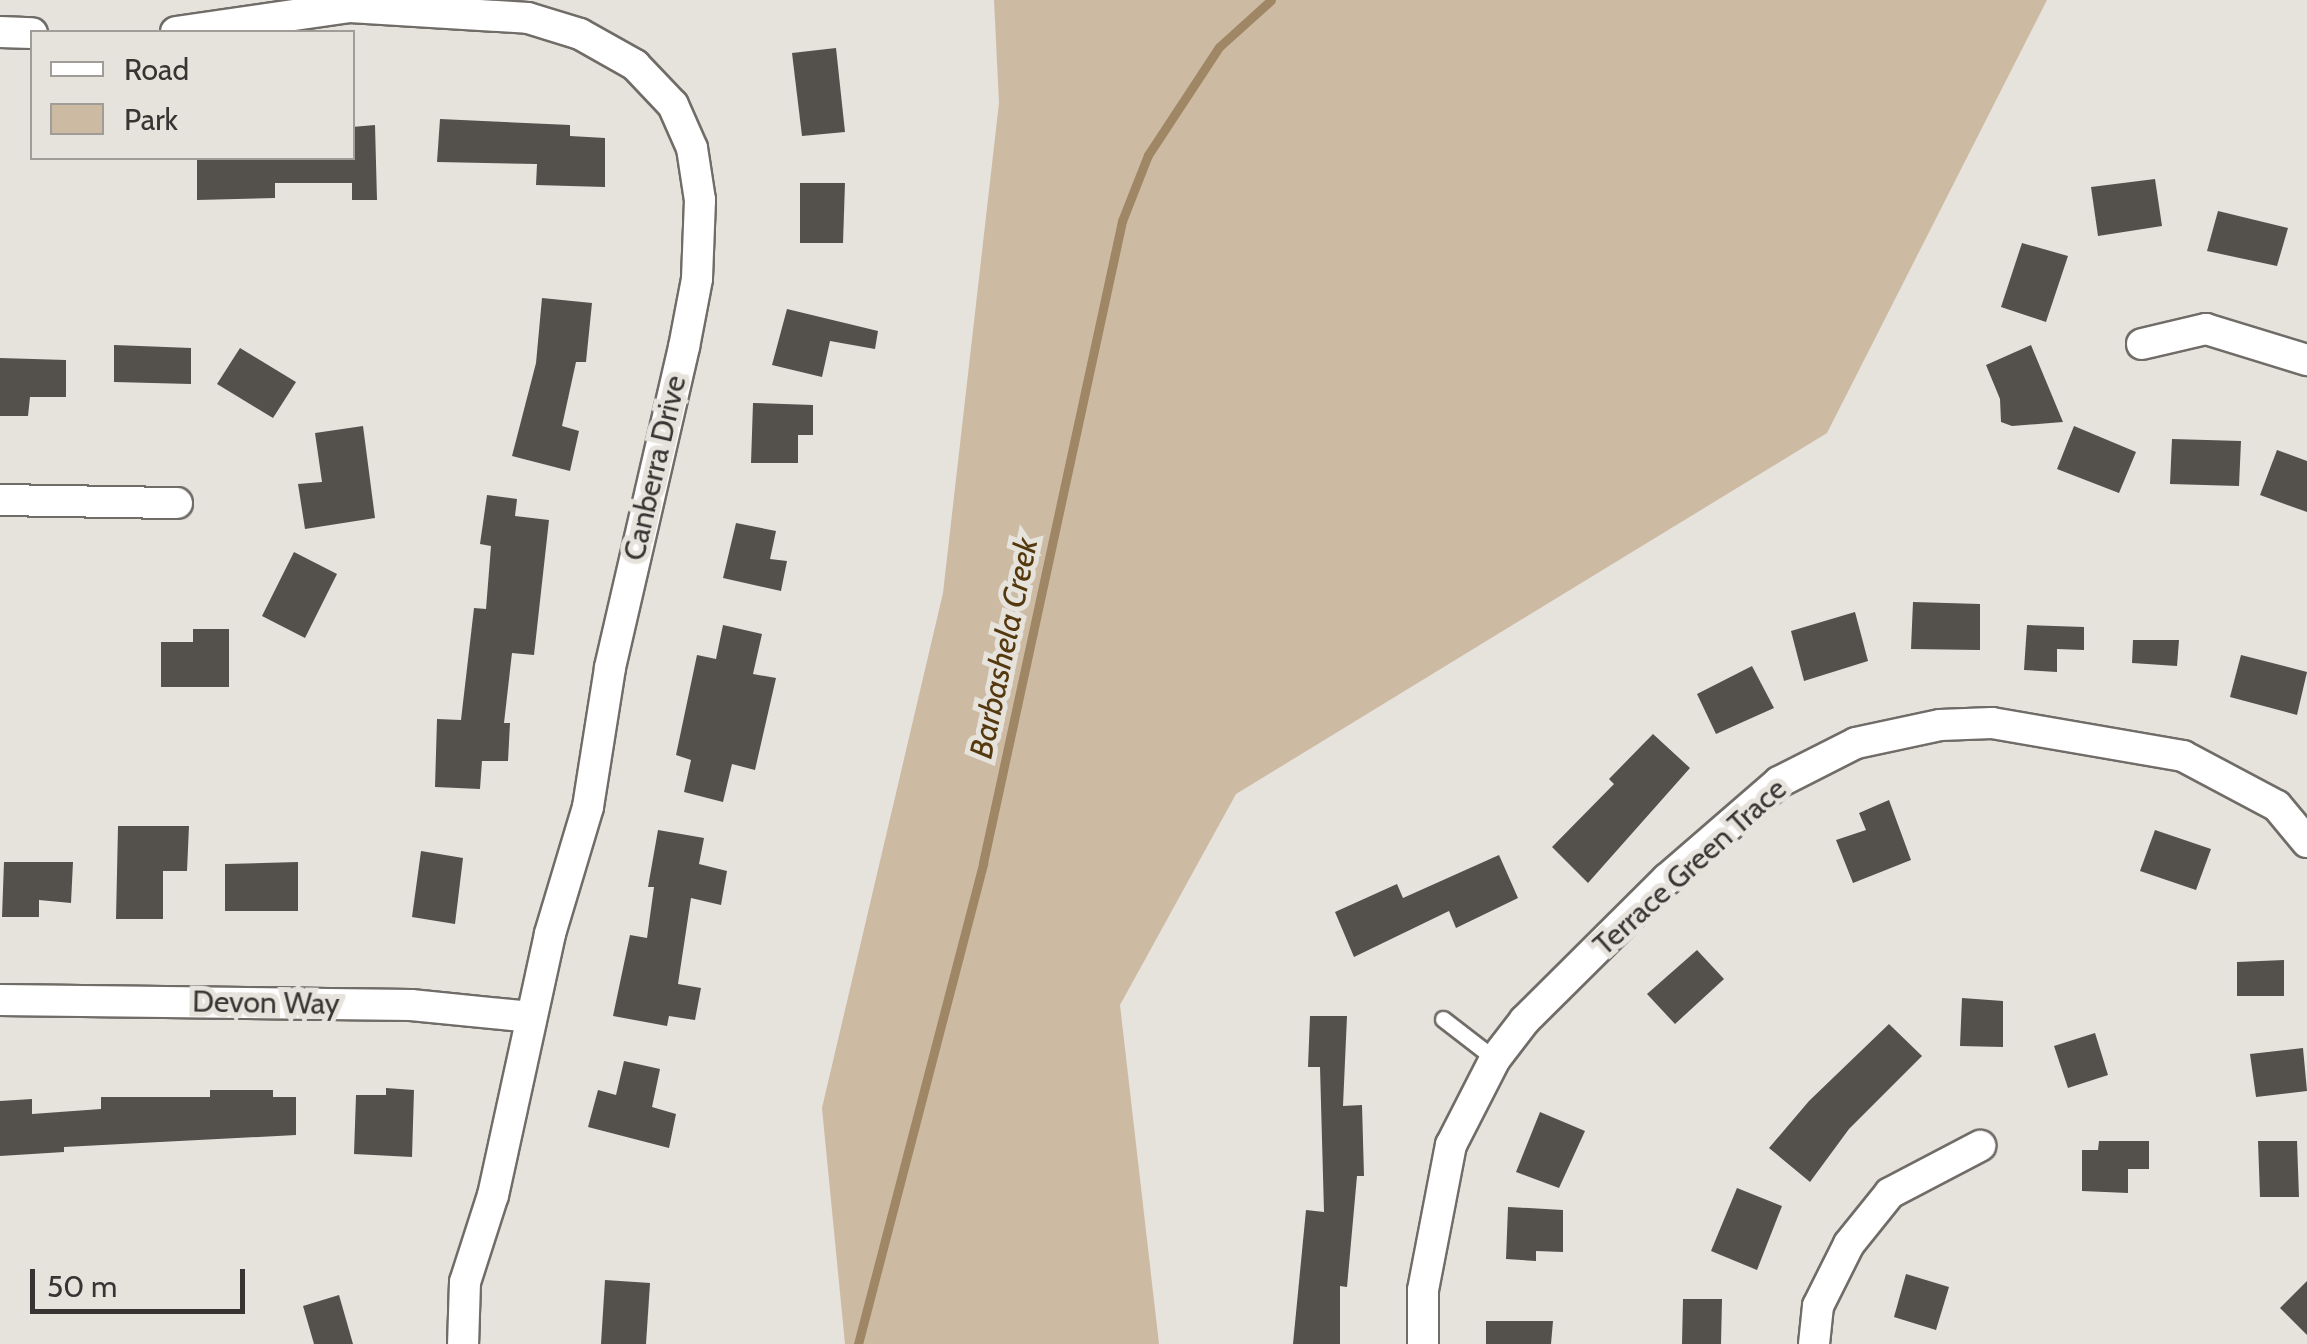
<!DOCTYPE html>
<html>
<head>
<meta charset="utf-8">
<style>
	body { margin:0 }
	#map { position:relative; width:2307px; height:1344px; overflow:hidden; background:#e6e2dc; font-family:Cabin,sans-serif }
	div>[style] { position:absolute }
	.green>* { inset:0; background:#cdbaa2 }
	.stream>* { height:9px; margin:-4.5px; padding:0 4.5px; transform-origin:4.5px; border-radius:4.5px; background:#9f8664 }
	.building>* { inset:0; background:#54504c }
	.roads { filter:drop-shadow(2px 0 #706c67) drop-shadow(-2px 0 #706c67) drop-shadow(0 2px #706c67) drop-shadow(0 -2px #706c67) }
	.lane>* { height:15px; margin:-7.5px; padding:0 7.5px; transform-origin:7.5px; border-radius:7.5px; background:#fff }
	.street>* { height:30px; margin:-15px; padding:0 15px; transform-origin:15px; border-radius:15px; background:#fff }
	span { translate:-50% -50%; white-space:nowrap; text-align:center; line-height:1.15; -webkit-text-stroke:10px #e6e2dc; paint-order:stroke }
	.street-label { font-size:30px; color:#373533 }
	.water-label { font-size:32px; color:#55390e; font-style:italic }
	.legend { position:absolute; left:30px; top:30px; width:325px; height:130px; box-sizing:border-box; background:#e6e2dc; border:2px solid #a09d98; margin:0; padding:12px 18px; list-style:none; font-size:30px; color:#373533 }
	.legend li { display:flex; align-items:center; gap:20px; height:50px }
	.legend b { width:50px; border:2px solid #a09d98 }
	.scale { position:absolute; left:30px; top:1269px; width:215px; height:45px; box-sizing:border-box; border:5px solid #373533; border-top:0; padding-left:12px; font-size:30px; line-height:35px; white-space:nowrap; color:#373533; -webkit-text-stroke:8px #e6e2dc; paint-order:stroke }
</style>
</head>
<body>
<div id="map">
	<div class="green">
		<i style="clip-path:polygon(994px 0,2047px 0,1827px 433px,1236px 794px,1120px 1005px,1159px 1344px,845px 1344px,822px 1108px,943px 593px,999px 103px)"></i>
	</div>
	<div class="stream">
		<i style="left:858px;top:1344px;width:497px;rotate:-75.4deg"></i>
		<i style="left:983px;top:863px;width:657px;rotate:-77.78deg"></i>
		<i style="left:1122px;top:221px;width:71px;rotate:-68.5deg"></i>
		<i style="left:1148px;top:155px;width:129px;rotate:-56.7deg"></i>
		<i style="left:1219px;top:47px;width:70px;rotate:-42.1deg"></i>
	</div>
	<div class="building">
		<i style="clip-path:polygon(836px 48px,845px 132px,802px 136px,792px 53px)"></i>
		<i style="clip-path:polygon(440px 119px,570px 125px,570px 136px,605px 138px,605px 187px,536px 185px,537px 164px,437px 162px)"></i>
		<i style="clip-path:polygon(375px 125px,377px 200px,352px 200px,352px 183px,275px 183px,275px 198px,197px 200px,197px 158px,352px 158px,352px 127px)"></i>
		<i style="clip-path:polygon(2155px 179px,2162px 226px,2098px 236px,2091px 187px)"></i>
		<i style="clip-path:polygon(800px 183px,845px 183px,843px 243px,800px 243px)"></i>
		<i style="clip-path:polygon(2218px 211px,2288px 228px,2277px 266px,2207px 251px)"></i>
		<i style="clip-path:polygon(2022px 243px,2068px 256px,2046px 322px,2001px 307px)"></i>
		<i style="clip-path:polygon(542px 298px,592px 303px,586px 362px,576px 362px,562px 426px,579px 431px,570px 471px,512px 456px,536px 363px)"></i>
		<i style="clip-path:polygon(787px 309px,878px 331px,875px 349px,830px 341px,822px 377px,772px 365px)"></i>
		<i style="clip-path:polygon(114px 345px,191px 348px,191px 384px,114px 382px)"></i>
		<i style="clip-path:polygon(2031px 345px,2063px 422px,2012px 426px,2001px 422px,2000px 399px,1986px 365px)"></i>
		<i style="clip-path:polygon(240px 348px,296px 382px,273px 418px,217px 384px)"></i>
		<i style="clip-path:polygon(0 358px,66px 360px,66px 397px,30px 397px,28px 416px,0 416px)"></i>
		<i style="clip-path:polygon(753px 403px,813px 405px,813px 435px,798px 435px,798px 463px,751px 463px)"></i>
		<i style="clip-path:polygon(363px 426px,375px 518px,305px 529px,298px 484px,322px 482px,315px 433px)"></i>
		<i style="clip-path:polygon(2074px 426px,2136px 452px,2119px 493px,2057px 469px)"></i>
		<i style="clip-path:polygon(2172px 439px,2241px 441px,2239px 486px,2170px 484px)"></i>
		<i style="clip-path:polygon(2277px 450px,2307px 461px,2307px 512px,2260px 495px)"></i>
		<i style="clip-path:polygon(487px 495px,517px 499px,515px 516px,549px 520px,534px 655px,512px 653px,504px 723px,510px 723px,508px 761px,482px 761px,480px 789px,435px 787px,437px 719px,461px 720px,474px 608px,486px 609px,491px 546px,480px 544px)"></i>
		<i style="clip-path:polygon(736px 523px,776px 531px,770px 559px,787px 561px,781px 591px,723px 578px)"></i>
		<i style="clip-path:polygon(294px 552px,337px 574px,305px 638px,262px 616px)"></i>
		<i style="clip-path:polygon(1913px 602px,1980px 604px,1980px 650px,1911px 649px)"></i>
		<i style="clip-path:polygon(1855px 612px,1868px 661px,1804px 681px,1791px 631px)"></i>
		<i style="clip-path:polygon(723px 625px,762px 634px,753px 674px,776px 678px,755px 770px,732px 764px,723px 802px,684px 792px,691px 760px,676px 755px,697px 655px,716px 659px)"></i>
		<i style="clip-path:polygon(2027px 625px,2084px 627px,2084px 650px,2057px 649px,2057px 672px,2024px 670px)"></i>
		<i style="clip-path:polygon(193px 629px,229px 629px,229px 687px,161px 687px,161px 642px,193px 642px)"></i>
		<i style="clip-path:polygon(2133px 640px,2179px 640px,2177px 666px,2132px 663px)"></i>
		<i style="clip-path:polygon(2241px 655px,2307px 672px,2297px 715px,2230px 697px)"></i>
		<i style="clip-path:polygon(1752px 666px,1774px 708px,1716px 734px,1697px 694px)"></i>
		<i style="clip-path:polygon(1653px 734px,1690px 768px,1588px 883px,1552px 847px,1614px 784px,1609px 779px)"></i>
		<i style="clip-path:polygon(1889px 800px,1911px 860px,1853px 883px,1836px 840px,1866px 830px,1859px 813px)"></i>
		<i style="clip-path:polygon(118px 826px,189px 826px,187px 871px,163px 871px,163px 919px,116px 919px)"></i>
		<i style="clip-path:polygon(658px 830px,704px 838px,699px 864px,727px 871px,721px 905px,691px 898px,678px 984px,701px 988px,695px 1020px,669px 1016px,667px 1026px,613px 1016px,630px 935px,647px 938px,654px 887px,648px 887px)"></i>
		<i style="clip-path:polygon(2155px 830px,2211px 849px,2196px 890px,2140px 871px)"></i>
		<i style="clip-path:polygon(421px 851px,463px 858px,455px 924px,412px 917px)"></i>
		<i style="clip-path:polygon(1499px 855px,1518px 898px,1456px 928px,1449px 911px,1354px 957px,1335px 912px,1397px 884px,1403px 898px)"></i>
		<i style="clip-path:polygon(4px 862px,73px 862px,71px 903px,39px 900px,39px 917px,2px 917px)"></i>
		<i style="clip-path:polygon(298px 862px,298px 911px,225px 911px,225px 864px)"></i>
		<i style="clip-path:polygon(1697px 950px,1724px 979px,1675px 1024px,1647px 994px)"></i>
		<i style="clip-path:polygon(2284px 960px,2284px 996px,2237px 996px,2237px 962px)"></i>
		<i style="clip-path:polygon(1962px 998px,2003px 1001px,2003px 1047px,1960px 1046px)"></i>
		<i style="clip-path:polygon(1310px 1016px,1347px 1016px,1343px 1106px,1362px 1105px,1364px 1176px,1357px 1176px,1347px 1287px,1340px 1286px,1340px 1344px,1293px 1344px,1306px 1210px,1324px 1212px,1320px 1067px,1308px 1067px)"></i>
		<i style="clip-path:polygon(1889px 1024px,1922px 1056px,1849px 1129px,1810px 1182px,1769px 1148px,1809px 1101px)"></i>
		<i style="clip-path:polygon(2095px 1033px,2108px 1075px,2068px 1088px,2054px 1046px)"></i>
		<i style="clip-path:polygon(2303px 1048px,2307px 1091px,2256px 1097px,2250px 1054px)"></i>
		<i style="clip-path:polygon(624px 1061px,660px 1069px,652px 1107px,676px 1114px,669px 1148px,588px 1127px,598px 1090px,616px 1095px)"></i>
		<i style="clip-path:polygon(386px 1088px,414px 1090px,412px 1157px,354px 1154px,356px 1095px,386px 1095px)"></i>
		<i style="clip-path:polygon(210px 1090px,273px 1090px,273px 1097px,296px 1097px,296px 1135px,64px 1147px,64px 1152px,0 1156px,0 1101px,32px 1099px,32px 1114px,101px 1109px,101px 1097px,210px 1097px)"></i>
		<i style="clip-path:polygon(1540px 1112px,1585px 1131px,1559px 1188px,1516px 1172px)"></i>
		<i style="clip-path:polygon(2099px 1141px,2149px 1141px,2149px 1169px,2128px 1169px,2128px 1193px,2082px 1191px,2082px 1150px,2098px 1150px)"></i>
		<i style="clip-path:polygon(2258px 1141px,2297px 1141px,2299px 1197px,2260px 1197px)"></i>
		<i style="clip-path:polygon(1737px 1188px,1782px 1206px,1757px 1270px,1711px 1251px)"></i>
		<i style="clip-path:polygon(1508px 1207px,1563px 1210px,1563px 1252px,1536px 1251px,1536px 1261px,1506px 1259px)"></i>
		<i style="clip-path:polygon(1906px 1274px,1949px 1287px,1936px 1330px,1894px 1317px)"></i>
		<i style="clip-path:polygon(605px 1280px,650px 1283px,646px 1344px,601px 1344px)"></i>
		<i style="clip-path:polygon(2307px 1281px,2307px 1335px,2280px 1308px)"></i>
		<i style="clip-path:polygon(339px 1295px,353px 1344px,314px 1344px,303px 1306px)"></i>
		<i style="clip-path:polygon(1683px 1299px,1722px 1299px,1721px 1344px,1682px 1344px)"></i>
		<i style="clip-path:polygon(1486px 1321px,1553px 1321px,1551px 1344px,1486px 1344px)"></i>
	</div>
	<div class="roads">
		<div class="lane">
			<i style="left:1443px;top:1019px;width:66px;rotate:37.6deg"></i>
		</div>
		<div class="street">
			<i style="left:0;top:32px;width:32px;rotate:2deg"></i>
			<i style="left:176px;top:32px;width:176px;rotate:-8.2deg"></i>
			<i style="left:350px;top:7px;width:178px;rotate:3.5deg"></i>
			<i style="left:528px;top:18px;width:54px;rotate:17.1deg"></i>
			<i style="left:580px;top:34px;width:63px;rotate:29.4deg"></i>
			<i style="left:635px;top:65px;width:55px;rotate:46.5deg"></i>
			<i style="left:673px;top:105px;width:47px;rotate:66.2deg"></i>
			<i style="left:692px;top:148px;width:53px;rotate:81.3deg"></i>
			<i style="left:700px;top:200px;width:79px;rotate:92.2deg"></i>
			<i style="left:697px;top:279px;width:69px;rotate:100.8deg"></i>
			<i style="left:684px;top:347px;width:329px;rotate:103deg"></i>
			<i style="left:610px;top:668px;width:141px;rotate:99deg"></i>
			<i style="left:588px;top:807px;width:133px;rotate:106.7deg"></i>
			<i style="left:550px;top:934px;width:267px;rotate:102.3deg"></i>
			<i style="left:493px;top:1195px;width:91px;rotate:107.8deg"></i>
			<i style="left:465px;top:1282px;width:62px;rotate:91.8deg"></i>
			<i style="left:2142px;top:344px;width:66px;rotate:-13.2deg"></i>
			<i style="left:2206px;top:329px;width:106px;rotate:17.1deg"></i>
			<i style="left:0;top:500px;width:177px;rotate:1deg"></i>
			<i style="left:0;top:1000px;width:411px;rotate:0.7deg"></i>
			<i style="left:411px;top:1005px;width:121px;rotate:5.7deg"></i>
			<i style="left:1423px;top:1344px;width:54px;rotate:-90deg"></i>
			<i style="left:1423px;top:1290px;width:148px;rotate:-79.1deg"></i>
			<i style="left:1451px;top:1145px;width:97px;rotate:-62.9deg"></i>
			<i style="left:1495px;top:1059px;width:49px;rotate:-52.4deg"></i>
			<i style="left:1525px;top:1020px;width:200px;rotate:-44.8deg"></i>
			<i style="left:1667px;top:879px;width:148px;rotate:-40.9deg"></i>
			<i style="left:1779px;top:782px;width:86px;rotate:-26.9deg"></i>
			<i style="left:1856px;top:743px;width:86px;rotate:-12.1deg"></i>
			<i style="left:1940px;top:725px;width:52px;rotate:-2.2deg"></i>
			<i style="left:1992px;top:723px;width:194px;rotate:9.8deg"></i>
			<i style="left:2183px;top:756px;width:106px;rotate:28deg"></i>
			<i style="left:2277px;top:806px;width:47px;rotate:50.2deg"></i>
			<i style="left:1814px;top:1344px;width:38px;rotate:-84deg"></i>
			<i style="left:1818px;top:1306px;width:69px;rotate:-63.4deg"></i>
			<i style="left:1849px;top:1244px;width:65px;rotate:-51.2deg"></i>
			<i style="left:1890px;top:1193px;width:102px;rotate:-27.6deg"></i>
		</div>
	</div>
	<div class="street-label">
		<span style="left:655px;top:468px;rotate:-77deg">Canberra Drive</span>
		<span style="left:1690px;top:867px;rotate:-42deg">Terrace Green Trace</span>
		<span style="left:266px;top:1003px;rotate:1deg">Devon Way</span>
	</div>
	<div class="water-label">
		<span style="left:1004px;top:648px;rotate:-78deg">Barbashela Creek</span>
	</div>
	<ul class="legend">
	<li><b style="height:12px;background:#fff"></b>Road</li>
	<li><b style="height:28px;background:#cdbaa2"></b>Park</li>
	</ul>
	<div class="scale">50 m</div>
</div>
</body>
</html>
